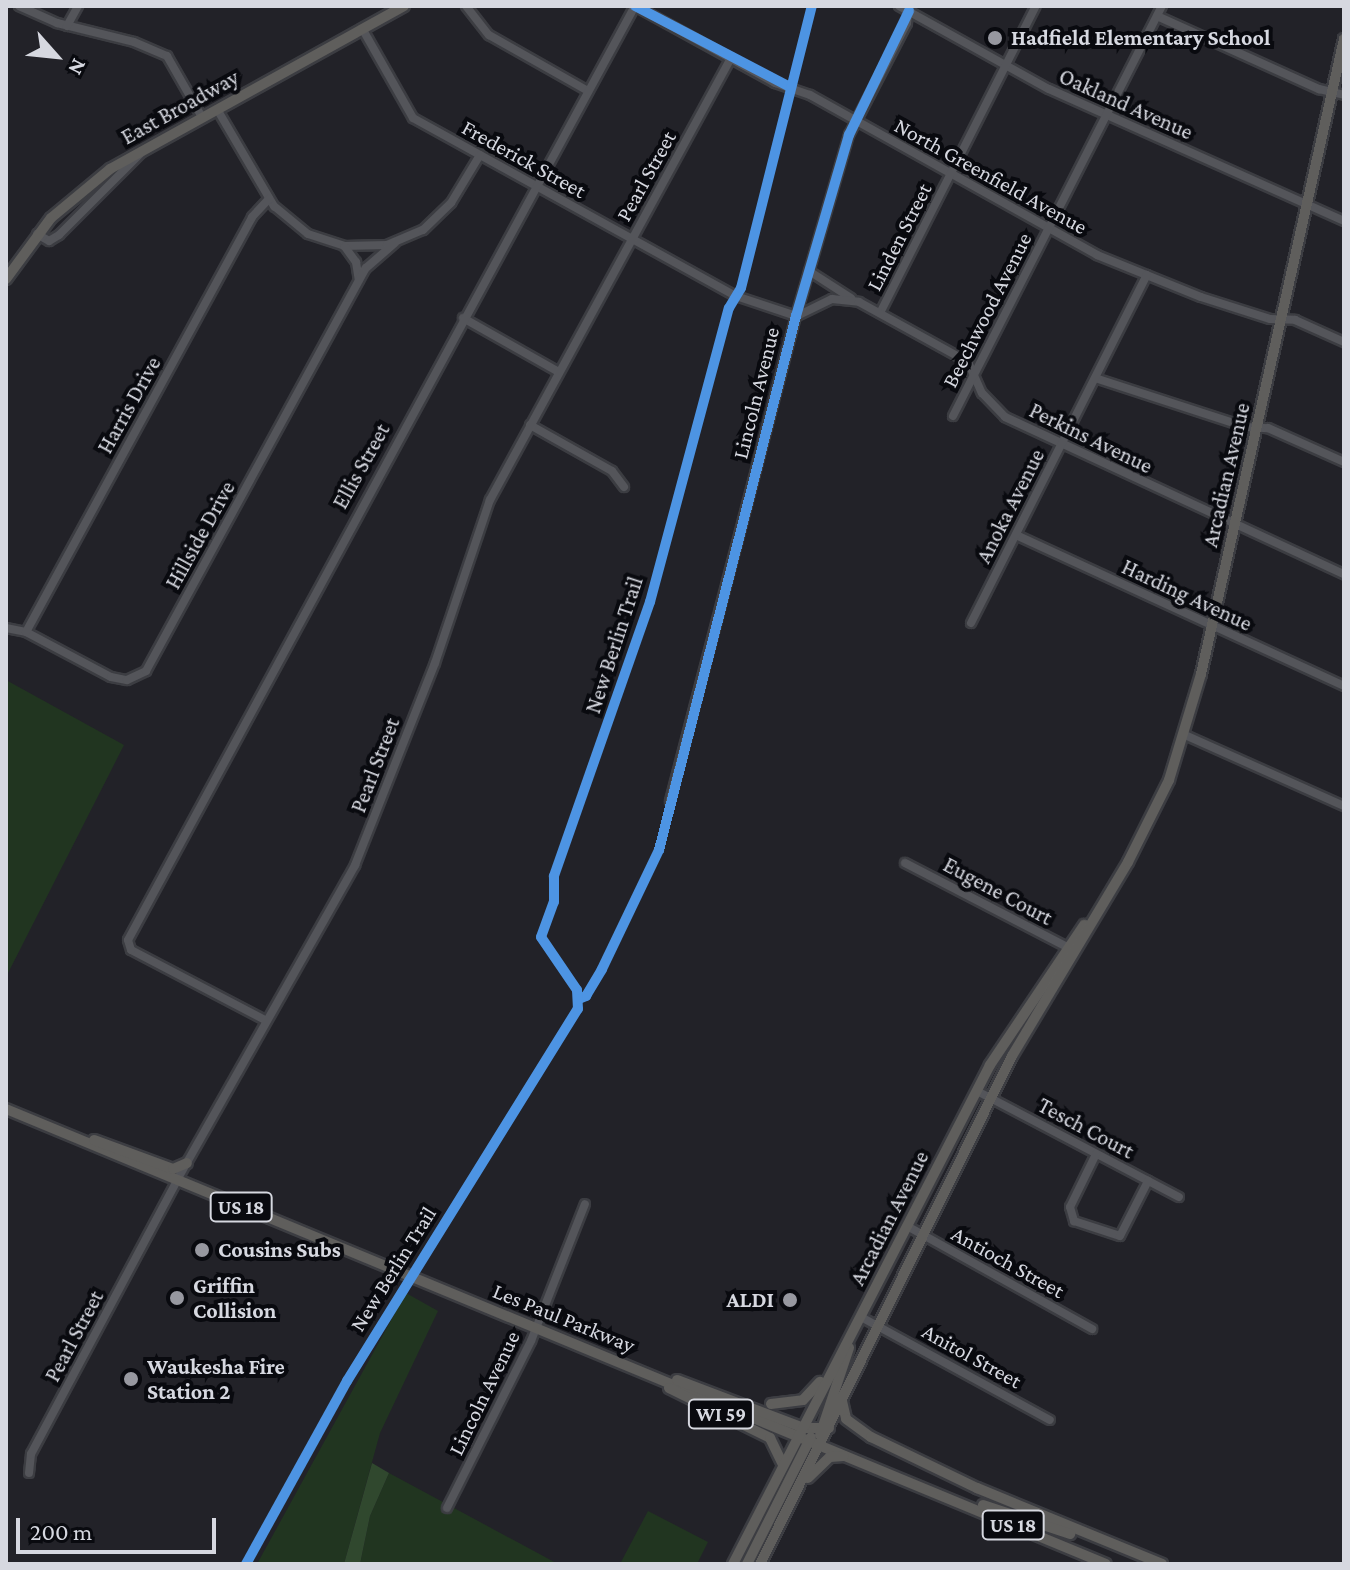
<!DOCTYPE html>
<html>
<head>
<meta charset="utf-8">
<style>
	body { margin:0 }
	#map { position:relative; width:1350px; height:1570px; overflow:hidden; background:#222228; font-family:"Crimson Pro",serif }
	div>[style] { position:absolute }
	.green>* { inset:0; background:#213520 }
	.forest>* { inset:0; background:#30482e }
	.roads { filter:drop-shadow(2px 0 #3c3d42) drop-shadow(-2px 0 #3c3d42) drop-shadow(0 2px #3c3d42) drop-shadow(0 -2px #3c3d42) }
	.minor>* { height:8px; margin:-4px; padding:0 4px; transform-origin:4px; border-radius:4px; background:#54555a }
	.major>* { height:10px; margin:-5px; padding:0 5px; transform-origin:5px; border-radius:5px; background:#5f5e5c }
	.cycleway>* { height:10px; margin:-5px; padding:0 5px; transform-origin:5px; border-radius:5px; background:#4d94e3 }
	.dots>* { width:22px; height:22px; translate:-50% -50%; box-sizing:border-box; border:4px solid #090a0f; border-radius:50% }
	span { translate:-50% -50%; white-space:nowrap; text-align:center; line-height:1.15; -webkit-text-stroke:8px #090a0f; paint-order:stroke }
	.shield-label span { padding:2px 6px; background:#090a0f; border:2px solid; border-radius:6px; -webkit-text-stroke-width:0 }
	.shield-label { font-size:20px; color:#d6d8e0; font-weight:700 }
	.poi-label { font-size:22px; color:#d6d8e0; font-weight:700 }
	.left { translate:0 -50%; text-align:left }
	.right { translate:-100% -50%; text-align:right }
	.street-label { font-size:22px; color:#d6d8e0 }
	.frame { position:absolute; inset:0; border:8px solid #d6d8e0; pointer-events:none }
	.north { position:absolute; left:16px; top:16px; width:80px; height:80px; -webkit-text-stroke:6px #090a0f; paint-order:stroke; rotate:117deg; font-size:22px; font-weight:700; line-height:32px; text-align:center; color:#d6d8e0 }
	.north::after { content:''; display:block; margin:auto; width:28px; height:36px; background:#d6d8e0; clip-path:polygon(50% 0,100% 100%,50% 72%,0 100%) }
	.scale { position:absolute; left:16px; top:1518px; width:200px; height:36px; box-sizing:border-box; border:4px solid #d6d8e0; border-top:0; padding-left:10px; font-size:24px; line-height:28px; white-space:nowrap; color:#d6d8e0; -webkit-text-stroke:6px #090a0f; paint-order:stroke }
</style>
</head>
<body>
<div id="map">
	<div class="green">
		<i style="clip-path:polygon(6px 680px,124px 745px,6px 977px)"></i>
		<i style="clip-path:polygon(406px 1293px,438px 1311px,380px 1433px,344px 1564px,257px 1564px)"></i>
		<i style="clip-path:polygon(389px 1473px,558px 1564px,360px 1564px,370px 1516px)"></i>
		<i style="clip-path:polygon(648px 1511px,708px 1542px,697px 1564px,620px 1564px)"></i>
	</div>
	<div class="forest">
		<i style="clip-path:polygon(372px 1463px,389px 1473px,370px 1516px,360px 1564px,344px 1564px)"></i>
	</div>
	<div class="roads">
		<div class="minor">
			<i style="left:19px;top:6px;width:42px;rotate:24.1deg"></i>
			<i style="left:57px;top:23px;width:79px;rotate:13.9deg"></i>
			<i style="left:134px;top:42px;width:36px;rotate:23deg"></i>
			<i style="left:167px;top:56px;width:70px;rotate:60.2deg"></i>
			<i style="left:466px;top:6px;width:37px;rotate:52deg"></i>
			<i style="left:489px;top:35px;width:114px;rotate:29.5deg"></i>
			<i style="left:635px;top:6px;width:160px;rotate:28.8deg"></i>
			<i style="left:775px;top:83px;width:37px;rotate:19deg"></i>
			<i style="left:810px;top:95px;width:329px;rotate:29.1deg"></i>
			<i style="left:1097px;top:255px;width:112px;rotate:22deg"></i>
			<i style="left:1201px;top:297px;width:72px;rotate:17.7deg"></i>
			<i style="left:1270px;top:319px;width:25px;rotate:2deg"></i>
			<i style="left:1295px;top:320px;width:54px;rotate:24.2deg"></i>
			<i style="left:899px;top:6px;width:171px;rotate:29deg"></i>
			<i style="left:1049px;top:89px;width:323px;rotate:24.1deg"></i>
			<i style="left:1157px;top:16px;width:178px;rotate:24.3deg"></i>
			<i style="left:1319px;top:89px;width:26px;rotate:13deg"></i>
			<i style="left:67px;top:26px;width:23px;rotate:-61deg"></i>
			<i style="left:363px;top:30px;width:101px;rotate:60.4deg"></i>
			<i style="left:413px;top:118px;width:369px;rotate:28.9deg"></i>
			<i style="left:736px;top:296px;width:63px;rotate:18.4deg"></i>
			<i style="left:217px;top:109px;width:113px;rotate:59.6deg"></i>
			<i style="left:274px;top:206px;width:44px;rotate:39.5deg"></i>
			<i style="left:308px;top:234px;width:38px;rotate:18deg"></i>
			<i style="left:344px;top:246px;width:43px;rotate:-1.3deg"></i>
			<i style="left:387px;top:245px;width:39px;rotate:-23deg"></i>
			<i style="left:423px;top:230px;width:39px;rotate:-44deg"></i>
			<i style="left:451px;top:203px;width:56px;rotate:-58.9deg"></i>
			<i style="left:37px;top:234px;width:14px;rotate:30deg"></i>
			<i style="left:49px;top:241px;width:12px;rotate:-31deg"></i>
			<i style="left:59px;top:235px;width:116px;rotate:-45deg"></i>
			<i style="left:345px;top:247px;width:19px;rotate:54deg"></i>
			<i style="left:356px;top:262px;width:18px;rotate:81deg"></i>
			<i style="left:809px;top:271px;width:50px;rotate:32.7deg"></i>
			<i style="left:880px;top:313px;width:344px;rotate:-63.1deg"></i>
			<i style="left:797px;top:316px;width:39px;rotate:-26deg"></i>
			<i style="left:832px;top:299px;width:27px;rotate:6deg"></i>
			<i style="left:859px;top:302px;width:124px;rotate:28.8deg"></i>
			<i style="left:968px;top:362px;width:34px;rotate:66deg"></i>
			<i style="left:982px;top:393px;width:33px;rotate:46deg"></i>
			<i style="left:1005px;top:417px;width:374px;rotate:24.9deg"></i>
			<i style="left:463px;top:318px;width:110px;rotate:29.4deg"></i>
			<i style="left:1095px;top:378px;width:159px;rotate:18deg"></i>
			<i style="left:1246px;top:427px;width:22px;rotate:3deg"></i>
			<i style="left:1268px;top:428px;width:83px;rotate:24.1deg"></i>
			<i style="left:953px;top:416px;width:460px;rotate:-63deg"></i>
			<i style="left:530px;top:425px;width:94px;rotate:29.3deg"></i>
			<i style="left:612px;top:471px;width:20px;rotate:53deg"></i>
			<i style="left:1016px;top:535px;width:361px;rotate:24.7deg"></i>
			<i style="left:971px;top:623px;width:390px;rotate:-63.2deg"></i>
			<i style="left:6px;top:628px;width:20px;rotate:11deg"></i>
			<i style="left:26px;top:632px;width:96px;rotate:27.9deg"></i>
			<i style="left:111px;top:677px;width:16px;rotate:11deg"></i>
			<i style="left:127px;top:680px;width:21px;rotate:-25deg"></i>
			<i style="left:146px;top:671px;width:459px;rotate:-61.4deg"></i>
			<i style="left:366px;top:268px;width:38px;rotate:-41deg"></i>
			<i style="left:26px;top:632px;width:473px;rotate:-61.4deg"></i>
			<i style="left:252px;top:217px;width:25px;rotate:-47deg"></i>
			<i style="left:1185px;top:735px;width:174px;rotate:24.1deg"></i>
			<i style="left:670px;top:801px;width:501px;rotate:-75.44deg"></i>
			<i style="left:796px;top:316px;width:189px;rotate:-73.7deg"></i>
			<i style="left:849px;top:135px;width:126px;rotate:-62.6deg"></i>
			<i style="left:907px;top:23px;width:17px;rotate:-83deg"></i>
			<i style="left:905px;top:863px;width:187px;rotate:27.4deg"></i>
			<i style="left:265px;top:1020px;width:151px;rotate:-152.4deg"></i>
			<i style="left:131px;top:950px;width:10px;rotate:-107deg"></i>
			<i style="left:128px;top:940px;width:1063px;rotate:-61.51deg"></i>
			<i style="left:977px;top:1091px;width:228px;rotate:27.7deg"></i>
			<i style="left:1096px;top:1154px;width:59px;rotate:116.1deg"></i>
			<i style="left:1070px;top:1207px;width:15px;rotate:74deg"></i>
			<i style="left:1074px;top:1221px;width:48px;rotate:18.1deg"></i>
			<i style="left:1120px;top:1236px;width:62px;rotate:-63deg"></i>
			<i style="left:907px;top:1226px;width:212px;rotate:29.1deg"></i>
			<i style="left:861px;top:1317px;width:215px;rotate:28.6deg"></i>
			<i style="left:29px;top:1473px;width:19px;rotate:-84deg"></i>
			<i style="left:31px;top:1454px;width:310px;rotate:-61.9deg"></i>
			<i style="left:177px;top:1180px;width:362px;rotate:-60.5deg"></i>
			<i style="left:355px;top:865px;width:217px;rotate:-68.4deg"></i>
			<i style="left:435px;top:663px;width:172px;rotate:-71.4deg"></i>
			<i style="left:490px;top:500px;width:503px;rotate:-61.4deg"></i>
			<i style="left:447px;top:1508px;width:187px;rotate:-63.3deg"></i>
			<i style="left:531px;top:1341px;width:147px;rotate:-68.5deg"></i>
		</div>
		<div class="major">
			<i style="left:6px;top:279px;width:76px;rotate:-53.6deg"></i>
			<i style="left:51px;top:218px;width:77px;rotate:-39.7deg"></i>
			<i style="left:110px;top:169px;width:336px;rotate:-29deg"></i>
			<i style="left:6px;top:1109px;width:1190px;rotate:22.47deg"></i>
			<i style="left:94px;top:1140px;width:84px;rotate:20.2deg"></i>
			<i style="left:173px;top:1169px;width:15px;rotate:-23deg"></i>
			<i style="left:677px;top:1380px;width:136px;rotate:20.7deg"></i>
			<i style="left:804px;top:1428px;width:25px"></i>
			<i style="left:669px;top:1388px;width:113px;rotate:26.3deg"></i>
			<i style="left:770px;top:1438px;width:30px;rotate:64deg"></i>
			<i style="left:842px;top:1401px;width:18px;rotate:77deg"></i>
			<i style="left:846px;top:1419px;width:31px;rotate:36deg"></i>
			<i style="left:871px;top:1437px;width:118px;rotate:25.7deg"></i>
			<i style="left:977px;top:1488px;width:200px;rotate:22.3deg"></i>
			<i style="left:771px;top:1404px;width:32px;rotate:-7deg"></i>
			<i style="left:803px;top:1400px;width:25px;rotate:-47deg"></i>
			<i style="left:820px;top:1435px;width:92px;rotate:-71.6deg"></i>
			<i style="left:808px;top:1478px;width:30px;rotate:-44deg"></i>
			<i style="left:830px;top:1457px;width:14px;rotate:-4deg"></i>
			<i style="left:983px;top:1505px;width:92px;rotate:18.4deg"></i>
			<i style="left:733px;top:1564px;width:561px;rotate:-62.75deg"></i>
			<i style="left:990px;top:1065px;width:169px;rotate:-56.1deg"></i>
			<i style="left:747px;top:1564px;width:142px;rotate:-63.3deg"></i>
			<i style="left:760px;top:1564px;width:567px;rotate:-63.62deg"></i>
			<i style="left:1012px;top:1056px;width:226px;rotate:-59.1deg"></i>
			<i style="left:1128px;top:862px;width:92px;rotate:-63.4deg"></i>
			<i style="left:1169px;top:780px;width:111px;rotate:-73.2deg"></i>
			<i style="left:1201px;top:674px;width:651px;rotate:-77.31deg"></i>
		</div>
	</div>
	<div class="cycleway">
		<i style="left:635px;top:6px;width:175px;rotate:27.6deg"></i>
		<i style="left:579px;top:999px;width:8px;rotate:-23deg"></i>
		<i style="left:586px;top:996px;width:31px;rotate:-59deg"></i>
		<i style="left:602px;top:969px;width:132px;rotate:-64.4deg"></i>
		<i style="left:659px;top:850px;width:551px;rotate:-75.61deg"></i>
		<i style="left:796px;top:316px;width:189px;rotate:-73.7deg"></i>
		<i style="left:849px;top:135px;width:138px;rotate:-64.2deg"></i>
		<i style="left:246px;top:1564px;width:209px;rotate:-61.1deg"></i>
		<i style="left:347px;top:1381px;width:438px;rotate:-58.2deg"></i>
		<i style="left:578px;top:1009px;width:19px;rotate:-93deg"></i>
		<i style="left:577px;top:990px;width:64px;rotate:-124.2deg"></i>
		<i style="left:541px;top:937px;width:37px;rotate:-70deg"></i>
		<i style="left:554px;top:902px;width:26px;rotate:-90deg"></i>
		<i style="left:554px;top:876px;width:290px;rotate:-70.7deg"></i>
		<i style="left:650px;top:602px;width:304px;rotate:-75deg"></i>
		<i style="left:729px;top:308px;width:23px;rotate:-59deg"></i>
		<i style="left:741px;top:288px;width:291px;rotate:-75.9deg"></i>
	</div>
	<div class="dots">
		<i style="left:995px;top:38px;background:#9798a0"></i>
		<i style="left:202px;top:1250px;background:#9798a0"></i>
		<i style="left:177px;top:1298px;background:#9798a0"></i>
		<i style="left:790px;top:1300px;background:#9798a0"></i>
		<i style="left:131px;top:1379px;background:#9798a0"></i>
	</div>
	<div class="shield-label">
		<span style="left:241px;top:1207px">US 18</span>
		<span style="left:721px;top:1414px">WI 59</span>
		<span style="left:1013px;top:1525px">US 18</span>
	</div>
	<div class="poi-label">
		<span class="left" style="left:1011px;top:38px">Hadfield Elementary School</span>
		<span class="left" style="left:218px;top:1250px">Cousins Subs</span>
		<span class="left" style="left:193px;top:1298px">Griffin<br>Collision</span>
		<span class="right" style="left:774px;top:1300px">ALDI</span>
		<span class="left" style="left:147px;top:1379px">Waukesha Fire<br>Station 2</span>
	</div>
	<div class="street-label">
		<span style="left:1126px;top:104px;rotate:24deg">Oakland Avenue</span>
		<span style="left:180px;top:107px;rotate:-29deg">East Broadway</span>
		<span style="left:524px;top:159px;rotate:29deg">Frederick Street</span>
		<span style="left:646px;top:176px;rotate:-61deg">Pearl Street</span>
		<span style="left:991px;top:176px;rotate:29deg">North Greenfield Avenue</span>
		<span style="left:899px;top:237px;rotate:-63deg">Linden Street</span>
		<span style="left:987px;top:310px;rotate:-63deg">Beechwood Avenue</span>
		<span style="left:756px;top:393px;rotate:-76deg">Lincoln Avenue</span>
		<span style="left:129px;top:405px;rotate:-61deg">Harris Drive</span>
		<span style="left:1091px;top:438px;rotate:26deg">Perkins Avenue</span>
		<span style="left:361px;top:466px;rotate:-61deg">Ellis Street</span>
		<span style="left:1226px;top:475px;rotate:-77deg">Arcadian Avenue</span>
		<span style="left:1010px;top:506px;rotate:-63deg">Anoka Avenue</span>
		<span style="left:200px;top:535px;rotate:-61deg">Hillside Drive</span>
		<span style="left:1187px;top:595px;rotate:25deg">Harding Avenue</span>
		<span style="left:614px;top:645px;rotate:-72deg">New Berlin Trail</span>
		<span style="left:375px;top:765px;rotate:-69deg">Pearl Street</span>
		<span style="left:998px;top:891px;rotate:28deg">Eugene Court</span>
		<span style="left:1086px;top:1128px;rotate:28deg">Tesch Court</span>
		<span style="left:889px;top:1218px;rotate:-63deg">Arcadian Avenue</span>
		<span style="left:1008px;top:1262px;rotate:29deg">Antioch Street</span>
		<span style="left:393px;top:1269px;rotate:-58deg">New Berlin Trail</span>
		<span style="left:564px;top:1318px;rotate:22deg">Les Paul Parkway</span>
		<span style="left:74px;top:1336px;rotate:-62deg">Pearl Street</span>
		<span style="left:972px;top:1356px;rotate:29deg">Anitol Street</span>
		<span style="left:484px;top:1393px;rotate:-64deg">Lincoln Avenue</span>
	</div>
	<div class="frame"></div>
	<div class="north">N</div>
	<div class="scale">200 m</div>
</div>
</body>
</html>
